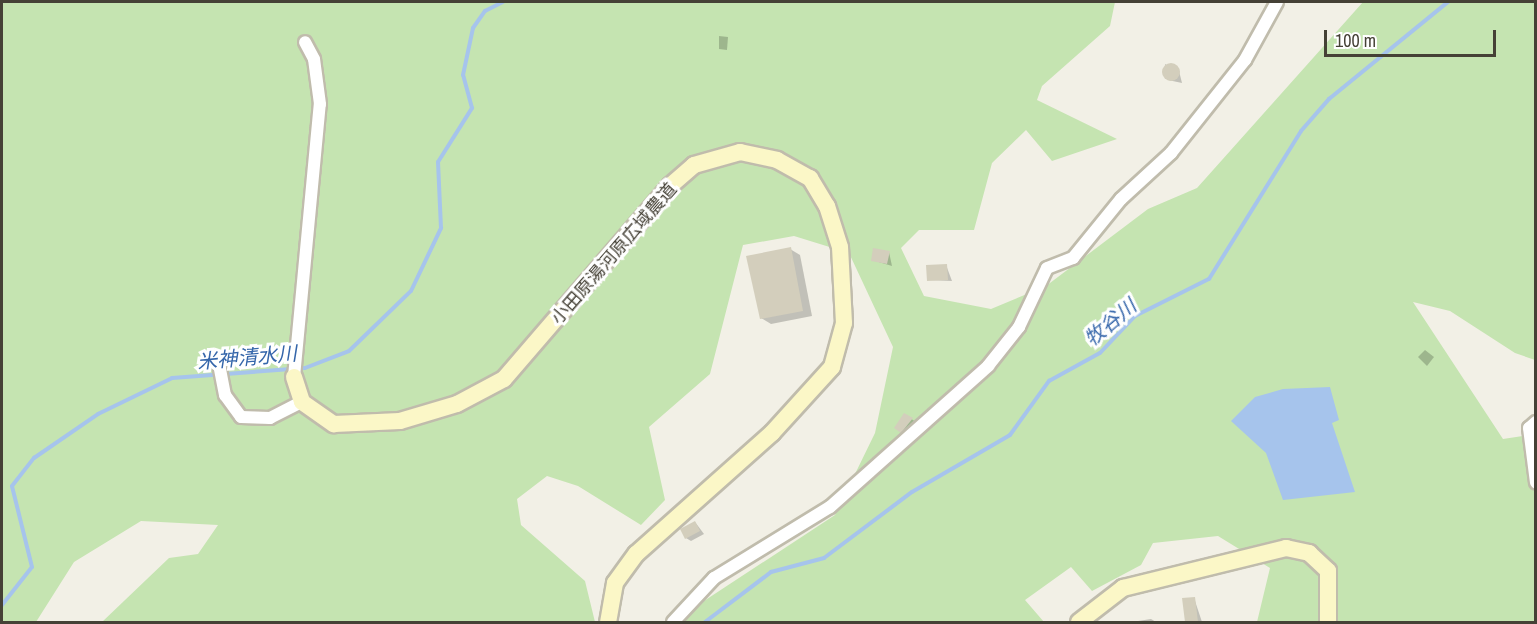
<!DOCTYPE html>
<html>
<head>
<meta charset="utf-8">
<style>
	body { margin:0 }
	#map { position:relative; width:1537px; height:624px; overflow:hidden; background:#f2f0e6; font-family:"Archivo Narrow","Noto Sans JP",sans-serif }
	div>[style] { position:absolute }
	.green>* { inset:0; background:#c5e4b1 }
	.water>* { inset:0; background:#a6c4ec }
	.shadow>* { inset:0; background:#0003 }
	.stream>* { height:4px; margin:-2px; padding:0 2px; transform-origin:2px; border-radius:2px; background:#a6c4ec }
	.building>* { inset:0; background:#d3cebc }
	.round { border-radius:50% }
	.roads { filter:drop-shadow(2px 0 #c0bcac) drop-shadow(-2px 0 #c0bcac) drop-shadow(0 2px #c0bcac) drop-shadow(0 -2px #c0bcac) }
	.street>* { height:12px; margin:-6px; padding:0 6px; transform-origin:6px; border-radius:6px; background:#fff }
	.secondary>* { height:16px; margin:-8px; padding:0 8px; transform-origin:8px; border-radius:8px; background:#fbf7c7 }
	span { translate:-50% -50%; white-space:nowrap; text-align:center; line-height:1.15; -webkit-text-stroke:6px #fff; paint-order:stroke }
	.street-label { font-size:18px; color:#454136 }
	.water-label { font-size:20px; color:#3566aa; font-style:italic }
	.frame { position:absolute; inset:0; border:3px solid #454136; pointer-events:none }
	.scale { position:absolute; left:1324px; top:30px; width:172px; height:27px; box-sizing:border-box; border:3px solid #454136; border-top:0; padding-left:8px; font-size:18px; line-height:21px; white-space:nowrap; color:#454136; -webkit-text-stroke:4px #fff; paint-order:stroke }
</style>
</head>
<body>
<div id="map">
	<div class="green">
		<i style="clip-path:polygon(2px 2px,1115px 2px,1110px 26px,1042px 86px,1037px 100px,1117px 139px,1052px 161px,1026px 130px,992px 163px,974px 230px,919px 230px,901px 248px,924px 296px,991px 309px,1046px 286px,1148px 209px,1197px 188px,1363px 2px,1535px 2px,1535px 360px,1515px 353px,1450px 311px,1413px 302px,1503px 439px,1535px 434px,1535px 622px,1257px 622px,1270px 568px,1218px 536px,1153px 543px,1141px 565px,1092px 591px,1071px 567px,1025px 600px,1044px 622px,672px 622px,835px 515px,875px 433px,893px 347px,849px 253px,794px 236px,743px 245px,710px 374px,649px 427px,665px 500px,641px 525px,578px 486px,547px 476px,517px 499px,521px 525px,585px 581px,595px 622px,102px 622px,169px 558px,198px 554px,218px 525px,141px 521px,74px 562px,36px 622px,2px 622px)"></i>
	</div>
	<div class="water">
		<i style="clip-path:polygon(1330px 387px,1339px 420px,1332px 423px,1355px 492px,1283px 500px,1266px 453px,1231px 421px,1255px 397px,1283px 389px)"></i>
	</div>
	<div class="shadow">
		<i style="clip-path:polygon(719px 36px,728px 37px,727px 50px,719px 49px)"></i>
		<i style="clip-path:polygon(1165px 64px,1179px 71px,1182px 83px,1168px 80px)"></i>
		<i style="clip-path:polygon(790px 249px,800px 255px,812px 316px,771px 324px,761px 318px)"></i>
		<i style="clip-path:polygon(889px 252px,892px 266px,872px 260px)"></i>
		<i style="clip-path:polygon(946px 265px,952px 281px,929px 280px)"></i>
		<i style="clip-path:polygon(1425px 350px,1434px 357px,1427px 366px,1418px 357px)"></i>
		<i style="clip-path:polygon(905px 415px,916px 422px,906px 434px,896px 428px)"></i>
		<i style="clip-path:polygon(695px 522px,704px 534px,691px 541px,686px 538px)"></i>
		<i style="clip-path:polygon(1194px 598px,1202px 622px,1186px 622px,1184px 600px)"></i>
		<i style="clip-path:polygon(1151px 619px,1156px 622px,1138px 622px,1138px 621px)"></i>
	</div>
	<div class="stream">
		<i style="left:2px;top:605px;width:48px;rotate:-51.7deg"></i>
		<i style="left:32px;top:567px;width:83px;rotate:-103.9deg"></i>
		<i style="left:12px;top:486px;width:36px;rotate:-52deg"></i>
		<i style="left:34px;top:458px;width:78px;rotate:-34.5deg"></i>
		<i style="left:98px;top:414px;width:82px;rotate:-25.9deg"></i>
		<i style="left:172px;top:378px;width:133px;rotate:-4.3deg"></i>
		<i style="left:305px;top:368px;width:47px;rotate:-21.1deg"></i>
		<i style="left:349px;top:351px;width:86px;rotate:-44.1deg"></i>
		<i style="left:411px;top:291px;width:70px;rotate:-64.5deg"></i>
		<i style="left:441px;top:228px;width:66px;rotate:-92.6deg"></i>
		<i style="left:438px;top:162px;width:64px;rotate:-57.8deg"></i>
		<i style="left:472px;top:108px;width:34px;rotate:-105deg"></i>
		<i style="left:463px;top:75px;width:48px;rotate:-78deg"></i>
		<i style="left:473px;top:28px;width:21px;rotate:-55deg"></i>
		<i style="left:485px;top:11px;width:20px;rotate:-27deg"></i>
		<i style="left:705px;top:622px;width:83px;rotate:-37.1deg"></i>
		<i style="left:771px;top:572px;width:55px;rotate:-14.8deg"></i>
		<i style="left:824px;top:558px;width:110px;rotate:-36.9deg"></i>
		<i style="left:912px;top:492px;width:113px;rotate:-30.2deg"></i>
		<i style="left:1010px;top:435px;width:67px;rotate:-54.2deg"></i>
		<i style="left:1049px;top:381px;width:58px;rotate:-28.8deg"></i>
		<i style="left:1100px;top:353px;width:51px;rotate:-46.6deg"></i>
		<i style="left:1135px;top:316px;width:83px;rotate:-26.6deg"></i>
		<i style="left:1209px;top:279px;width:174px;rotate:-58.1deg"></i>
		<i style="left:1301px;top:131px;width:43px;rotate:-48.8deg"></i>
		<i style="left:1329px;top:99px;width:154px;rotate:-39.2deg"></i>
	</div>
	<div class="building">
		<i class="round" style="left:1162px;top:63px;width:18px;height:18px"></i>
		<i style="clip-path:polygon(791px 247px,803px 311px,760px 319px,746px 256px)"></i>
		<i style="clip-path:polygon(873px 248px,890px 251px,887px 264px,871px 261px)"></i>
		<i style="clip-path:polygon(947px 264px,948px 280px,927px 281px,926px 265px)"></i>
		<i style="clip-path:polygon(904px 413px,913px 418px,901px 433px,894px 428px)"></i>
		<i style="clip-path:polygon(695px 521px,700px 531px,685px 539px,680px 529px)"></i>
		<i style="clip-path:polygon(1195px 597px,1198px 622px,1185px 622px,1182px 598px)"></i>
	</div>
	<div class="roads">
		<div class="street">
			<i style="left:218px;top:359px;width:37px;rotate:79deg"></i>
			<i style="left:225px;top:395px;width:27px;rotate:54deg"></i>
			<i style="left:241px;top:417px;width:29px;rotate:2deg"></i>
			<i style="left:270px;top:418px;width:36px;rotate:-27deg"></i>
			<i style="left:294px;top:377px;width:274px;rotate:-84.6deg"></i>
			<i style="left:320px;top:104px;width:45px;rotate:-97.6deg"></i>
			<i style="left:314px;top:59px;width:19px;rotate:-118deg"></i>
			<i style="left:1536px;top:422px;width:9px;rotate:139deg"></i>
			<i style="left:1529px;top:428px;width:55px;rotate:82.7deg"></i>
			<i style="left:673px;top:622px;width:60px;rotate:-47deg"></i>
			<i style="left:714px;top:578px;width:136px;rotate:-31.5deg"></i>
			<i style="left:830px;top:507px;width:212px;rotate:-41.7deg"></i>
			<i style="left:988px;top:366px;width:50px;rotate:-51.5deg"></i>
			<i style="left:1019px;top:327px;width:65px;rotate:-64.6deg"></i>
			<i style="left:1047px;top:268px;width:28px;rotate:-21deg"></i>
			<i style="left:1073px;top:258px;width:76px;rotate:-50.9deg"></i>
			<i style="left:1121px;top:199px;width:68px;rotate:-42.6deg"></i>
			<i style="left:1171px;top:153px;width:119px;rotate:-51.5deg"></i>
			<i style="left:1245px;top:60px;width:66px;rotate:-61.1deg"></i>
		</div>
		<div class="secondary">
			<i style="left:294px;top:377px;width:26px;rotate:72deg"></i>
			<i style="left:302px;top:402px;width:39px;rotate:35deg"></i>
			<i style="left:334px;top:424px;width:66px;rotate:-2.6deg"></i>
			<i style="left:400px;top:421px;width:59px;rotate:-16.6deg"></i>
			<i style="left:457px;top:404px;width:53px;rotate:-28deg"></i>
			<i style="left:504px;top:379px;width:255px;rotate:-49.3deg"></i>
			<i style="left:670px;top:186px;width:32px;rotate:-41deg"></i>
			<i style="left:694px;top:165px;width:48px;rotate:-15.8deg"></i>
			<i style="left:740px;top:152px;width:38px;rotate:12deg"></i>
			<i style="left:777px;top:160px;width:38px;rotate:29deg"></i>
			<i style="left:810px;top:178px;width:33px;rotate:59deg"></i>
			<i style="left:827px;top:206px;width:43px;rotate:72.4deg"></i>
			<i style="left:840px;top:247px;width:76px;rotate:87deg"></i>
			<i style="left:844px;top:323px;width:46px;rotate:105.3deg"></i>
			<i style="left:832px;top:367px;width:89px;rotate:132.3deg"></i>
			<i style="left:772px;top:433px;width:182px;rotate:138.3deg"></i>
			<i style="left:636px;top:554px;width:36px;rotate:126deg"></i>
			<i style="left:615px;top:583px;width:40px;rotate:100deg"></i>
			<i style="left:1079px;top:622px;width:56px;rotate:-37.7deg"></i>
			<i style="left:1123px;top:588px;width:168px;rotate:-13.8deg"></i>
			<i style="left:1286px;top:548px;width:24px;rotate:12deg"></i>
			<i style="left:1309px;top:553px;width:26px;rotate:43deg"></i>
			<i style="left:1328px;top:571px;width:51px;rotate:90deg"></i>
		</div>
	</div>
	<div class="street-label">
		<span style="left:614px;top:254px;rotate:-49deg">小田原湯河原広域農道</span>
	</div>
	<div class="water-label">
		<span style="left:1110px;top:322px;rotate:-40deg">牧谷川</span>
		<span style="left:247px;top:357px;rotate:-5deg">米神清水川</span>
	</div>
	<div class="frame"></div>
	<div class="scale">100 m</div>
</div>
</body>
</html>
